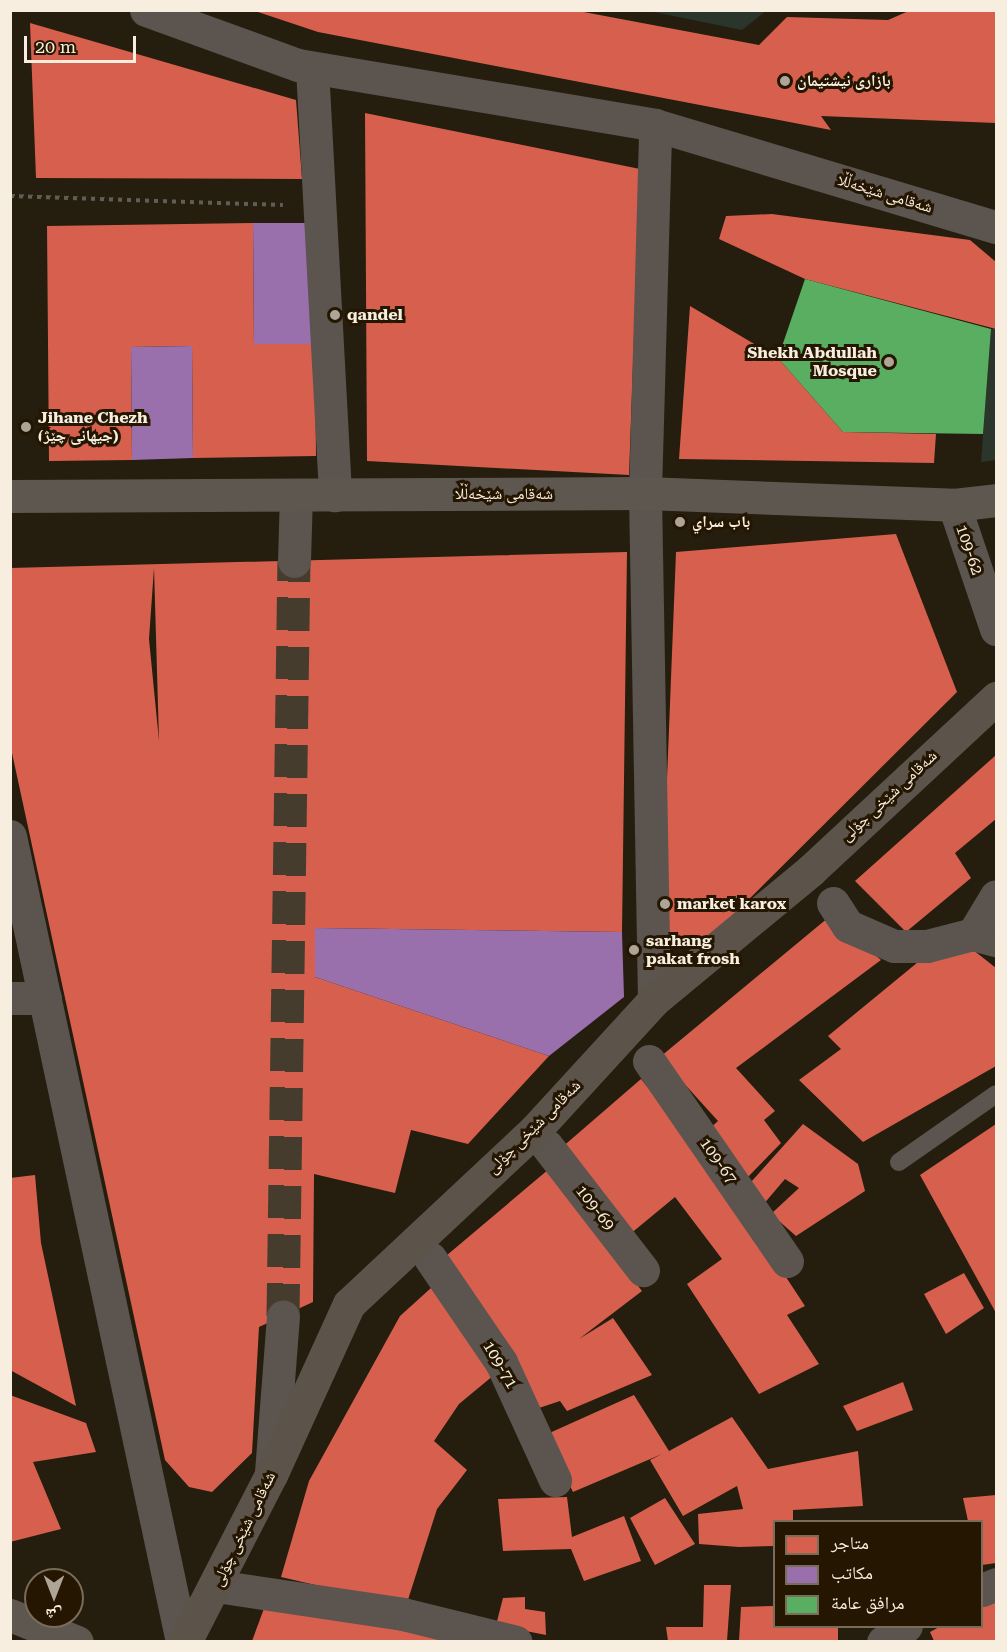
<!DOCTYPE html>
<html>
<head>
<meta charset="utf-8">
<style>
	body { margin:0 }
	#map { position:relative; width:1007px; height:1652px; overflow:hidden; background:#251d0e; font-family:"Roboto Serif","Noto Naskh Arabic",serif }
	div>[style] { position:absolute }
	.green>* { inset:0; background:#2a362b }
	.shops>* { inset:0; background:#d6604d }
	.offices>* { inset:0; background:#9970ab }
	.public>* { inset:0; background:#5aae61 }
	.minor-tunnel>* { height:33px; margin-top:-16.5px; transform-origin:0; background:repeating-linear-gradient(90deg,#453c2d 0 33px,transparent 0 49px) }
	.path>* { height:4px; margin-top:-2px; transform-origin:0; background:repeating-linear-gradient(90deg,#615c55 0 4.5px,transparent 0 9px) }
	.service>* { height:18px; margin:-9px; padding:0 9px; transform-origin:9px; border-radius:9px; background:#5b544f }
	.minor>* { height:33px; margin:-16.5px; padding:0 16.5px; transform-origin:16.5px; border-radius:16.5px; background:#5b544f }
	.tertiary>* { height:33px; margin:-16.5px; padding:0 16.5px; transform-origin:16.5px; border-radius:16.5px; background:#5b544f }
	.secondary>* { height:33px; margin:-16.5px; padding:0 16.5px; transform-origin:16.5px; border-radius:16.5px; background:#5d574f }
	.primary>* { height:33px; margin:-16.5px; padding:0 16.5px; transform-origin:16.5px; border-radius:16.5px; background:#5c544b }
	.dots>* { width:16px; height:16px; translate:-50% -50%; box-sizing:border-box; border:3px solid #241600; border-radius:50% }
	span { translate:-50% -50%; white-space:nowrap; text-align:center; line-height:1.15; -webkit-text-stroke:6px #241600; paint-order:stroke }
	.poi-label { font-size:16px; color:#f8eedf; font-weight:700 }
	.left { translate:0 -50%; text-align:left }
	.right { translate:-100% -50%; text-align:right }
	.street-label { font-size:16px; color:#f8eedf }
	.frame { position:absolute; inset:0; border:12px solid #f8eedf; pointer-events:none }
	.legend { position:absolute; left:773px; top:1520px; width:210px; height:108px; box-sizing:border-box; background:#241600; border:2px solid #796c59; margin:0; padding:8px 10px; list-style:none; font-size:18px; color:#f8eedf }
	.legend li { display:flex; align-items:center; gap:12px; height:30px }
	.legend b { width:30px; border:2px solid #796c59 }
	.north { position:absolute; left:24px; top:1568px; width:60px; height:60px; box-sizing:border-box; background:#241600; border:2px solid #796c59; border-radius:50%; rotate:180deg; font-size:16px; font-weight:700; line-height:24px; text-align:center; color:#f8eedf }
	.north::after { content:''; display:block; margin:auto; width:21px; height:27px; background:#aea596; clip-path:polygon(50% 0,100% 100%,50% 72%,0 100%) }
	.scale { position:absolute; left:24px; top:36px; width:112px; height:27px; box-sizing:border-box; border:3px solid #f8eedf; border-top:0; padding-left:8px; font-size:18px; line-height:21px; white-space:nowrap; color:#f8eedf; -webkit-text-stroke:4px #241600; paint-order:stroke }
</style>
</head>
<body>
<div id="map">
	<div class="green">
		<i style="clip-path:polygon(649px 11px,766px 11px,742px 30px)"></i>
		<i style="clip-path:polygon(991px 329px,996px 329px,996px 460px,981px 462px)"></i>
	</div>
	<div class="shops">
		<i style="clip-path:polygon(573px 10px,759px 45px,787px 17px,888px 20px,911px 10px,996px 10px,996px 123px,821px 116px,831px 130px,318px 32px,255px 11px)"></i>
		<i style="clip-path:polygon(30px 23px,296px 100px,302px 179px,36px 178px)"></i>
		<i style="clip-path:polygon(365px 113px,640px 169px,629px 475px,367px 461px)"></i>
		<i style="clip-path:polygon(772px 214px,970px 240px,996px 262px,996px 329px,805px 279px,719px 239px,726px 216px)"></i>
		<i style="clip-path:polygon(253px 223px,254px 344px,315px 344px,316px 456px,193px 458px,192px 346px,131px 347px,132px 460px,49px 461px,47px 226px)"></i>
		<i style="clip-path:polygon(690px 306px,778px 358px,843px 432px,936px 434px,934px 463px,679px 459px)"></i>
		<i style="clip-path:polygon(896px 534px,957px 692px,696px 952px,661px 931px,676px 552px)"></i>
		<i style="clip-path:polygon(evenodd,627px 552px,622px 932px,315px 928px,315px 977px,549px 1056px,468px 1144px,411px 1130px,395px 1193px,314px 1174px,313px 1302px,259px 1327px,252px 1453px,212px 1492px,189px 1487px,165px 1460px,12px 753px,10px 568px,627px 552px,154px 568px,159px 741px,149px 639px,154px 568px)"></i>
		<i style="clip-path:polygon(996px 755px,996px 819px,955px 853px,971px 878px,906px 932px,855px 881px)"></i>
		<i style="clip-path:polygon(829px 917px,881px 960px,736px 1068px,775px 1111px,764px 1120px,781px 1143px,745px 1180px,707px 1131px,718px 1121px,660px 1057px)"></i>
		<i style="clip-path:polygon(963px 942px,996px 968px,996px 1066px,863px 1142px,799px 1080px,841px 1049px,828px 1036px,940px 944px)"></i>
		<i style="clip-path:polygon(641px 1079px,713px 1166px,805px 1306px,787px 1315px,819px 1364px,759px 1394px,687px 1284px,722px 1259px,675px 1197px,629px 1235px,560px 1149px)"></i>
		<i style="clip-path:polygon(803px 1124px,858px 1164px,865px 1191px,796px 1236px,771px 1214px,799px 1188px,785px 1179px,762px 1206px,743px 1191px)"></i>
		<i style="clip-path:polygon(996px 1124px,996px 1313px,920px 1175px)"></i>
		<i style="clip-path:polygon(549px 1169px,642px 1291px,579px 1339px,613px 1318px,652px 1375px,567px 1411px,560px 1401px,536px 1409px,440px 1261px)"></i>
		<i style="clip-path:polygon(35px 1175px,41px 1243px,76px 1406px,10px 1370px,10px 1178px)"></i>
		<i style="clip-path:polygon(964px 1273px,984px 1308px,946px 1334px,924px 1294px)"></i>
		<i style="clip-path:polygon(431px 1288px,494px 1375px,459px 1404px,434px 1441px,467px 1470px,437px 1509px,406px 1606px,281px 1577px,309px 1481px,400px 1316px)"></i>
		<i style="clip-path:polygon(903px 1382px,913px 1410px,857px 1431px,843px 1406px)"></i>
		<i style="clip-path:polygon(10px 1395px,86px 1423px,96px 1452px,33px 1462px,61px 1529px,10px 1542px)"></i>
		<i style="clip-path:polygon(634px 1395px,669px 1451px,732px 1417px,768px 1469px,858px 1451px,863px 1506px,793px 1510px,793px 1521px,774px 1521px,774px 1546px,739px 1547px,699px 1544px,698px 1514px,743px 1509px,737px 1486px,683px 1516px,650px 1460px,662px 1454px,573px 1492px,545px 1435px)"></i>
		<i style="clip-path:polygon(996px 1495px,996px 1563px,982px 1565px,982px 1522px,968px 1521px,963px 1498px)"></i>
		<i style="clip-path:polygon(567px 1497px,572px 1537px,624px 1516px,641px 1561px,584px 1581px,571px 1549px,503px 1551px,498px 1499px)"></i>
		<i style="clip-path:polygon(665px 1498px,695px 1544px,655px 1565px,630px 1518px)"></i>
		<i style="clip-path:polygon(704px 1585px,731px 1585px,727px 1641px,668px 1641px,666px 1627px,703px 1627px)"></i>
		<i style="clip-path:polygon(525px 1597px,525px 1609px,545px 1612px,546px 1635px,496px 1625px,503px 1598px)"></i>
		<i style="clip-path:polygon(996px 1602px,996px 1641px,934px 1641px,930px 1632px,941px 1626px,982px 1626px,982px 1607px)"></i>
		<i style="clip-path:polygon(266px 1603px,319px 1612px,448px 1641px,252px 1641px)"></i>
		<i style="clip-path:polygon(774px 1606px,774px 1626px,838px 1626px,838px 1641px,739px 1641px,741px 1607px)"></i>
	</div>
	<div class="offices">
		<i style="clip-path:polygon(253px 223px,314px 223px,315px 344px,254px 344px)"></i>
		<i style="clip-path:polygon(192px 346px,193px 458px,132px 460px,131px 347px)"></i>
		<i style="clip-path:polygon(315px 928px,622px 932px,624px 997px,549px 1056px,315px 977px)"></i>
	</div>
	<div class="public">
		<i style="clip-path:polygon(805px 279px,991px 329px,983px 434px,843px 432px,778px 358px)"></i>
	</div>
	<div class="minor-tunnel">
		<i style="left:283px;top:1316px;width:755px;rotate:-89.17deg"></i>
	</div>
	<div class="path">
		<i style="left:10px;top:196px;width:273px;rotate:1.9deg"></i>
	</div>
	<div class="service">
		<i style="left:899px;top:1162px;width:118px;rotate:-35deg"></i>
	</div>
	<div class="minor">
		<i style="left:312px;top:68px;width:428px;rotate:86.9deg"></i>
		<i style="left:954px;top:505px;width:131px;rotate:71.3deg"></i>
		<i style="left:294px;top:561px;width:66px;rotate:-88.3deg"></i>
		<i style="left:10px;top:836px;width:824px;rotate:77.95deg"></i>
		<i style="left:833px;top:903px;width:27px;rotate:57deg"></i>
		<i style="left:848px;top:926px;width:50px;rotate:23.5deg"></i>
		<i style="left:894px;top:946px;width:33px"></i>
		<i style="left:927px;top:946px;width:48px;rotate:-14.6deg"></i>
		<i style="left:973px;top:934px;width:24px;rotate:15deg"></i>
		<i style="left:973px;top:934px;width:44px;rotate:-58.8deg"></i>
		<i style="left:10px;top:998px;width:35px"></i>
		<i style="left:654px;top:1000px;width:507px;rotate:-91.02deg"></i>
		<i style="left:645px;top:493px;width:368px;rotate:-88.4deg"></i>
		<i style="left:649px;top:1061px;width:243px;rotate:55.4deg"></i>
		<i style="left:547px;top:1146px;width:157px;rotate:52.3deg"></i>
		<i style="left:430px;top:1258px;width:126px;rotate:55.7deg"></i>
		<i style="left:501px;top:1362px;width:130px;rotate:65.4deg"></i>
		<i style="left:271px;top:1472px;width:156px;rotate:-85.6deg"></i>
		<i style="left:216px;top:1586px;width:189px;rotate:8.5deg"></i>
		<i style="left:403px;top:1614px;width:116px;rotate:13.9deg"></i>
		<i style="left:982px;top:1590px;width:15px;rotate:-23deg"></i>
		<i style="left:883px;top:1642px;width:28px;rotate:-35deg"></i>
	</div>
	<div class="tertiary">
		<i style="left:146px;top:10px;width:162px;rotate:19.9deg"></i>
		<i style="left:298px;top:65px;width:362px;rotate:9.5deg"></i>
		<i style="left:655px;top:125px;width:356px;rotate:16.7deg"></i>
	</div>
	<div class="secondary">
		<i style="left:10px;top:496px;width:635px;rotate:-0.27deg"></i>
		<i style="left:645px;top:493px;width:309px;rotate:2.2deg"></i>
		<i style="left:954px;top:505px;width:42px;rotate:-6.8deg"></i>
		<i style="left:10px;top:1615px;width:72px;rotate:21.9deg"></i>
	</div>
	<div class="primary">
		<i style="left:185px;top:1642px;width:188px;rotate:-62.8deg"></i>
		<i style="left:271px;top:1475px;width:188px;rotate:-65.5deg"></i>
		<i style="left:349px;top:1304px;width:253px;rotate:-43.1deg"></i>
		<i style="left:534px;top:1131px;width:178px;rotate:-47.5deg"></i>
		<i style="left:654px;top:1000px;width:204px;rotate:-39.6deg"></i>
		<i style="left:811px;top:870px;width:253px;rotate:-42.9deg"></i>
	</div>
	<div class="dots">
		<i style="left:785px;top:81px;background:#aea596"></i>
		<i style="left:335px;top:315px;background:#aea596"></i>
		<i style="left:889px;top:362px;background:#aea596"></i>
		<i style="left:26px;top:427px;background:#aea596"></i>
		<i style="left:680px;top:522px;background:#aea596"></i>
		<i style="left:665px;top:904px;background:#aea596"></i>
		<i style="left:634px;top:950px;background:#aea596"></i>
	</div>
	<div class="poi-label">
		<span class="left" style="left:797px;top:81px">بازاری نیشتیمان</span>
		<span class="left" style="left:347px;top:315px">qandel</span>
		<span class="right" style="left:877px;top:362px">Shekh Abdullah<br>Mosque</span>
		<span class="left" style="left:38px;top:427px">Jihane Chezh<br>(جیهانی چێژ)</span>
		<span class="left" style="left:692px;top:522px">باب سراي</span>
		<span class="left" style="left:677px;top:904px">market karox</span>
		<span class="left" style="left:646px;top:950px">sarhang<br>pakat frosh</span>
	</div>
	<div class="street-label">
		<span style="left:885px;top:194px;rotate:17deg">شەقامی شێخەڵڵا</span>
		<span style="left:504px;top:494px">شەقامی شێخەڵڵا</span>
		<span style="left:969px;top:550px;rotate:71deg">109-62</span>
		<span style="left:889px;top:796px;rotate:-43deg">شەقامی شێخی چۆلی</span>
		<span style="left:534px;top:1127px;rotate:-45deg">شەقامی شێخی چۆلی</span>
		<span style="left:718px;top:1161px;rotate:55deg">109-67</span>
		<span style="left:595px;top:1208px;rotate:52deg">109-69</span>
		<span style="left:500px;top:1365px;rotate:60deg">109-71</span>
		<span style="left:244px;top:1529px;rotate:-64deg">شەقامی شێخی چۆلی</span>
	</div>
	<div class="frame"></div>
	<ul class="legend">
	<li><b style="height:16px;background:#d6604d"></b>متاجر</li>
	<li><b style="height:16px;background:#9970ab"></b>مكاتب</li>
	<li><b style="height:16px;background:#5aae61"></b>مرافق عامة</li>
	</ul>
	<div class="north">ش</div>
	<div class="scale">20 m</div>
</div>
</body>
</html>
